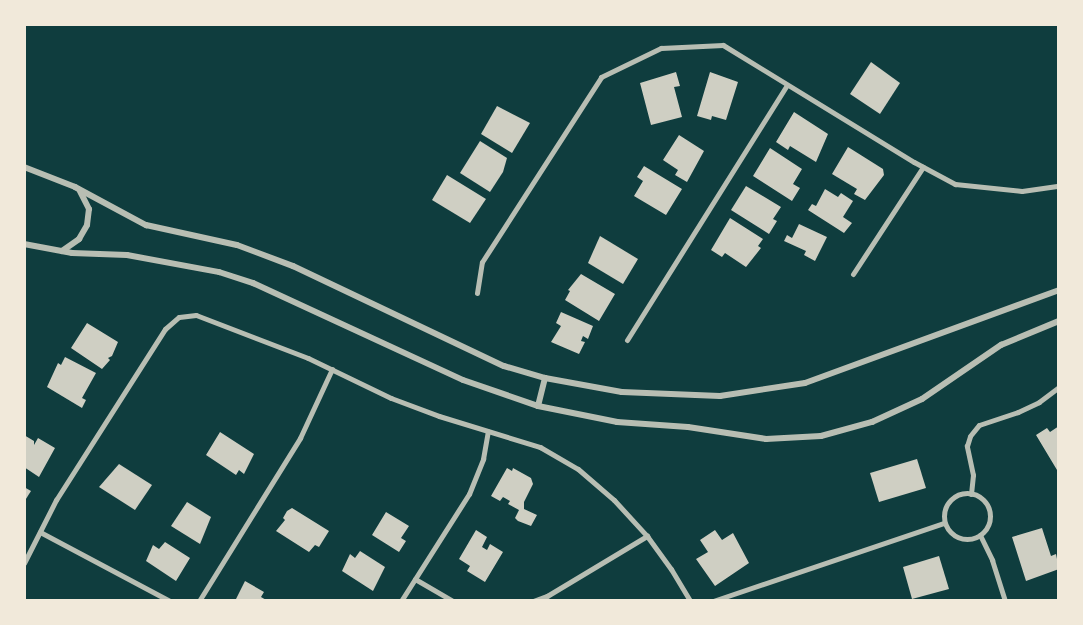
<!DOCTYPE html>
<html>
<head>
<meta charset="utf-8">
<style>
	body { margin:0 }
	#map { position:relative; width:1083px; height:625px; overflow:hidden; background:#0f3d3e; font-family:Manrope,sans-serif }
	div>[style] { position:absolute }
	.building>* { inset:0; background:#cfcfc3 }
	.minor>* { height:5px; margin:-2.5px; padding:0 2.5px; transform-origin:2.5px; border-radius:2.5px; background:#b8beb3 }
	.minor>.ring { margin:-2.5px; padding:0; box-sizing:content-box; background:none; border:5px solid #b8beb3; border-radius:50% }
	.tertiary>* { height:6px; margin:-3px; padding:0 3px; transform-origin:3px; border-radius:3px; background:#b8beb3 }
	span { translate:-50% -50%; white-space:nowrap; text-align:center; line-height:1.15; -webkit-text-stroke:4.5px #f1e9da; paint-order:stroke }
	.frame { position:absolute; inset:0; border:26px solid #f1e9da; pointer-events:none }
</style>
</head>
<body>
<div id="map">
	<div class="building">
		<i style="clip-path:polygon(871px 62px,900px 83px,880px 114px,850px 94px)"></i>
		<i style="clip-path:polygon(676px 72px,680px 86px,674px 87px,682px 117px,651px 125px,640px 83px)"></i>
		<i style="clip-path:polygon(710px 72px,738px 82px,726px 120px,712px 116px,711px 120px,697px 116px)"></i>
		<i style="clip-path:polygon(497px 106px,530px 123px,512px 153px,481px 134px)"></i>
		<i style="clip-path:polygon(794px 112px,828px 134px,816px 162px,790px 146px,788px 150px,776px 142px)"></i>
		<i style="clip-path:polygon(679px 135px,704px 151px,687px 182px,675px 175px,678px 170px,663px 160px)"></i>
		<i style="clip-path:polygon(480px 141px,507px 158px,503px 172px,490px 192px,460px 173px)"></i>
		<i style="clip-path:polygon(848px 147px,883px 169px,884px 175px,865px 200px,854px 194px,857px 189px,832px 174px)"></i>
		<i style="clip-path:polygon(770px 148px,802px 169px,793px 184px,800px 188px,792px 201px,753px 176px)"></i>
		<i style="clip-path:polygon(644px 166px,682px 189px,666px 215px,634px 196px,643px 181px,637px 177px)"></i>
		<i style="clip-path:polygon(447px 175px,486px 199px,470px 223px,432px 200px)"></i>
		<i style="clip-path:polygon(746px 186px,781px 207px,773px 219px,777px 221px,769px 234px,731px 210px)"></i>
		<i style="clip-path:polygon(825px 189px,838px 197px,841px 193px,853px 201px,843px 217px,852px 223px,844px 233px,808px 210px,812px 204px,816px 206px)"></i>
		<i style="clip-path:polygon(730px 218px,763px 239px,758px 246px,761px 248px,746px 267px,725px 253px,722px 257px,711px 250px)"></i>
		<i style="clip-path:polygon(799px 224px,827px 237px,815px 261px,804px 255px,806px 251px,784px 241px,787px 235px,792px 238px)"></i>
		<i style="clip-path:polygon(600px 236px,638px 259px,623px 284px,588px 263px)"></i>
		<i style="clip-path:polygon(581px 274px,615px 294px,599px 321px,565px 300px,570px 291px,568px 290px)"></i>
		<i style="clip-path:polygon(561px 312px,593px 326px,588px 339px,583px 336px,581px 341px,585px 342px,579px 354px,551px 342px,561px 326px,556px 323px)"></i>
		<i style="clip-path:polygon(87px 323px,118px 342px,112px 356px,108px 358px,110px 360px,102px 369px,71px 348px)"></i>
		<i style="clip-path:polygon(65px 357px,96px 373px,82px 398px,86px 400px,82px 408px,47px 387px,58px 363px,61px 365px)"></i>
		<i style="clip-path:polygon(1059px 426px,1059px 469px,1057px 470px,1036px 435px,1047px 428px,1050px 432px)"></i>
		<i style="clip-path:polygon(220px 432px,254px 454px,244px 474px,239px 470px,236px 475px,206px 455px)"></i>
		<i style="clip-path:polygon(24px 435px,34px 441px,34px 445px,38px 438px,55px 448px,39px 477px,24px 467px)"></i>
		<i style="clip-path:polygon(917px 459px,926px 488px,879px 502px,870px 473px)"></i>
		<i style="clip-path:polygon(119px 464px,152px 485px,135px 510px,99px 487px)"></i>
		<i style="clip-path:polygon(507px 468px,512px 471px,513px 468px,531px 478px,533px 484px,524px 502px,524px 509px,537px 515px,531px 526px,518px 521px,515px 518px,519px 510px,508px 504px,510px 501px,503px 497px,500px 501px,491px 496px)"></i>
		<i style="clip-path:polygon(24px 487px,31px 491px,24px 502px)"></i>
		<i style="clip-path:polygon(187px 502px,211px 517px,200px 544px,171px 526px)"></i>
		<i style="clip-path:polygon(292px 508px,329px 531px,319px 547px,315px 545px,309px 552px,276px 531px,285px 520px,283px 518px,287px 511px)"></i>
		<i style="clip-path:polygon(386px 512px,409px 526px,401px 538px,406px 541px,399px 552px,372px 535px)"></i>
		<i style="clip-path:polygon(1042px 528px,1051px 556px,1056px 554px,1059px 569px,1026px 581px,1012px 537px)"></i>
		<i style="clip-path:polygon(476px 530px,487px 537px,482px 547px,487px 550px,490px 544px,503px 552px,485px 582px,467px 571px,470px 566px,459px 559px)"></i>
		<i style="clip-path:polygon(715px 530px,722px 540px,733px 533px,749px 563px,715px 586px,696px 559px,708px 552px,700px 540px)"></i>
		<i style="clip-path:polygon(165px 542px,190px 558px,176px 581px,146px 561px,153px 545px,159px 549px)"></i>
		<i style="clip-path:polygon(360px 551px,385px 567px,373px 591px,342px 571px,350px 554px,355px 558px)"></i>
		<i style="clip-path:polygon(939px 556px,949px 589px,912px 599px,903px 567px)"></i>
		<i style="clip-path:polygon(245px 581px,264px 592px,261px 597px,268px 601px,235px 601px)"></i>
	</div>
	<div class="minor">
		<i style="left:853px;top:274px;width:128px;rotate:-56.8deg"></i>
		<i style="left:477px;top:293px;width:31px;rotate:-81deg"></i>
		<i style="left:482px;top:262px;width:220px;rotate:-57.2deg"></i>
		<i style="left:601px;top:77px;width:67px;rotate:-25.8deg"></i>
		<i style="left:661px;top:48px;width:62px;rotate:-2.8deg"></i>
		<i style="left:723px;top:45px;width:224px;rotate:31.5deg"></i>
		<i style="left:914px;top:162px;width:47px;rotate:28.2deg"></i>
		<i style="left:955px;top:184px;width:67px;rotate:6deg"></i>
		<i style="left:1022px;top:191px;width:37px;rotate:-8deg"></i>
		<i style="left:627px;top:340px;width:301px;rotate:-57.9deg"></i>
		<i class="ring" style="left:944px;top:493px;width:41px;height:41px"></i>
		<i style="left:971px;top:494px;width:19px;rotate:-84deg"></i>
		<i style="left:973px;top:475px;width:30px;rotate:-102deg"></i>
		<i style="left:967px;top:446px;width:10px;rotate:-73deg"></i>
		<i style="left:970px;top:436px;width:14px;rotate:-51deg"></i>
		<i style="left:979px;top:425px;width:41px;rotate:-18.4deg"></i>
		<i style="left:1018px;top:412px;width:23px;rotate:-25deg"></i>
		<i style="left:1039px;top:402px;width:25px;rotate:-37deg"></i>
		<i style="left:40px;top:532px;width:147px;rotate:28deg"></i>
		<i style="left:980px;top:535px;width:28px;rotate:64deg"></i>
		<i style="left:992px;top:560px;width:43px;rotate:72.4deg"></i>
		<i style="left:24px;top:563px;width:71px;rotate:-63.1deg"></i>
		<i style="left:56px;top:500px;width:203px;rotate:-57.5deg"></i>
		<i style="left:165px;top:329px;width:18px;rotate:-41deg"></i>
		<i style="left:179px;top:317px;width:17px;rotate:-7deg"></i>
		<i style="left:196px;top:315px;width:120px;rotate:21deg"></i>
		<i style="left:308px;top:358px;width:92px;rotate:25.7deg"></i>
		<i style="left:391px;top:398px;width:51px;rotate:20.6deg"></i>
		<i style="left:439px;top:416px;width:106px;rotate:17.1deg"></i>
		<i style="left:540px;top:447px;width:44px;rotate:30.1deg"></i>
		<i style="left:578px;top:469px;width:48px;rotate:40.7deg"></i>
		<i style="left:614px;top:500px;width:49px;rotate:47.5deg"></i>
		<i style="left:647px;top:536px;width:41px;rotate:54deg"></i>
		<i style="left:671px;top:569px;width:37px;rotate:59deg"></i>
		<i style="left:415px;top:579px;width:44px;rotate:30.1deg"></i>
		<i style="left:199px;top:601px;width:192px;rotate:-58.2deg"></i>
		<i style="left:300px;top:438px;width:76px;rotate:-65.1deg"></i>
		<i style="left:401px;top:601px;width:127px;rotate:-57.6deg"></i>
		<i style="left:469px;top:494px;width:38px;rotate:-68deg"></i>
		<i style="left:483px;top:459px;width:28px;rotate:-80deg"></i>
		<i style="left:533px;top:601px;width:15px;rotate:-20deg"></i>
		<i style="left:547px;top:596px;width:117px;rotate:-31deg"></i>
		<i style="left:713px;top:601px;width:244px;rotate:-18.7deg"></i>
	</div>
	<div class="tertiary">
		<i style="left:24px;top:167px;width:55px;rotate:21.4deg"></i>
		<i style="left:75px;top:187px;width:81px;rotate:28.2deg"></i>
		<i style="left:146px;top:225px;width:93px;rotate:12.4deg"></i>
		<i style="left:237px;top:245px;width:60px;rotate:20.6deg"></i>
		<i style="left:293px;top:266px;width:233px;rotate:25.4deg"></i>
		<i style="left:504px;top:366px;width:43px;rotate:16.3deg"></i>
		<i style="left:545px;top:378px;width:78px;rotate:10.3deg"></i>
		<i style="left:622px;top:392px;width:98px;rotate:2.3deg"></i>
		<i style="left:720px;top:396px;width:86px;rotate:-8.7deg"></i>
		<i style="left:805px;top:383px;width:270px;rotate:-20.1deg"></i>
		<i style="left:24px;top:244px;width:49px;rotate:10.6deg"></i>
		<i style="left:72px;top:253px;width:55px;rotate:2.1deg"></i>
		<i style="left:127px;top:255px;width:94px;rotate:10.5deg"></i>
		<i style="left:219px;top:272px;width:36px;rotate:18deg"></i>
		<i style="left:253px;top:283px;width:231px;rotate:24.8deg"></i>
		<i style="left:463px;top:380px;width:79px;rotate:19.1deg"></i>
		<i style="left:538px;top:406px;width:81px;rotate:11.4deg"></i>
		<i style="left:617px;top:422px;width:71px;rotate:4deg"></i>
		<i style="left:688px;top:427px;width:79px;rotate:8.7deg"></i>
		<i style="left:766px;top:439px;width:55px;rotate:-3.1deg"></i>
		<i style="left:821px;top:436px;width:53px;rotate:-15.4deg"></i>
		<i style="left:872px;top:422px;width:55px;rotate:-24.7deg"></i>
		<i style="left:922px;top:399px;width:96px;rotate:-34.4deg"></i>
		<i style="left:1001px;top:345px;width:63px;rotate:-22.5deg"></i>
		<i style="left:62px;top:251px;width:21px;rotate:-35deg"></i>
		<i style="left:79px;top:239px;width:16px;rotate:-60deg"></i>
		<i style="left:87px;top:225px;width:16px;rotate:-83deg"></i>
		<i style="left:89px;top:209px;width:20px;rotate:-117deg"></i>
		<i style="left:538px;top:406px;width:29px;rotate:-76deg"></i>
	</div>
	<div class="frame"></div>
</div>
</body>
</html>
